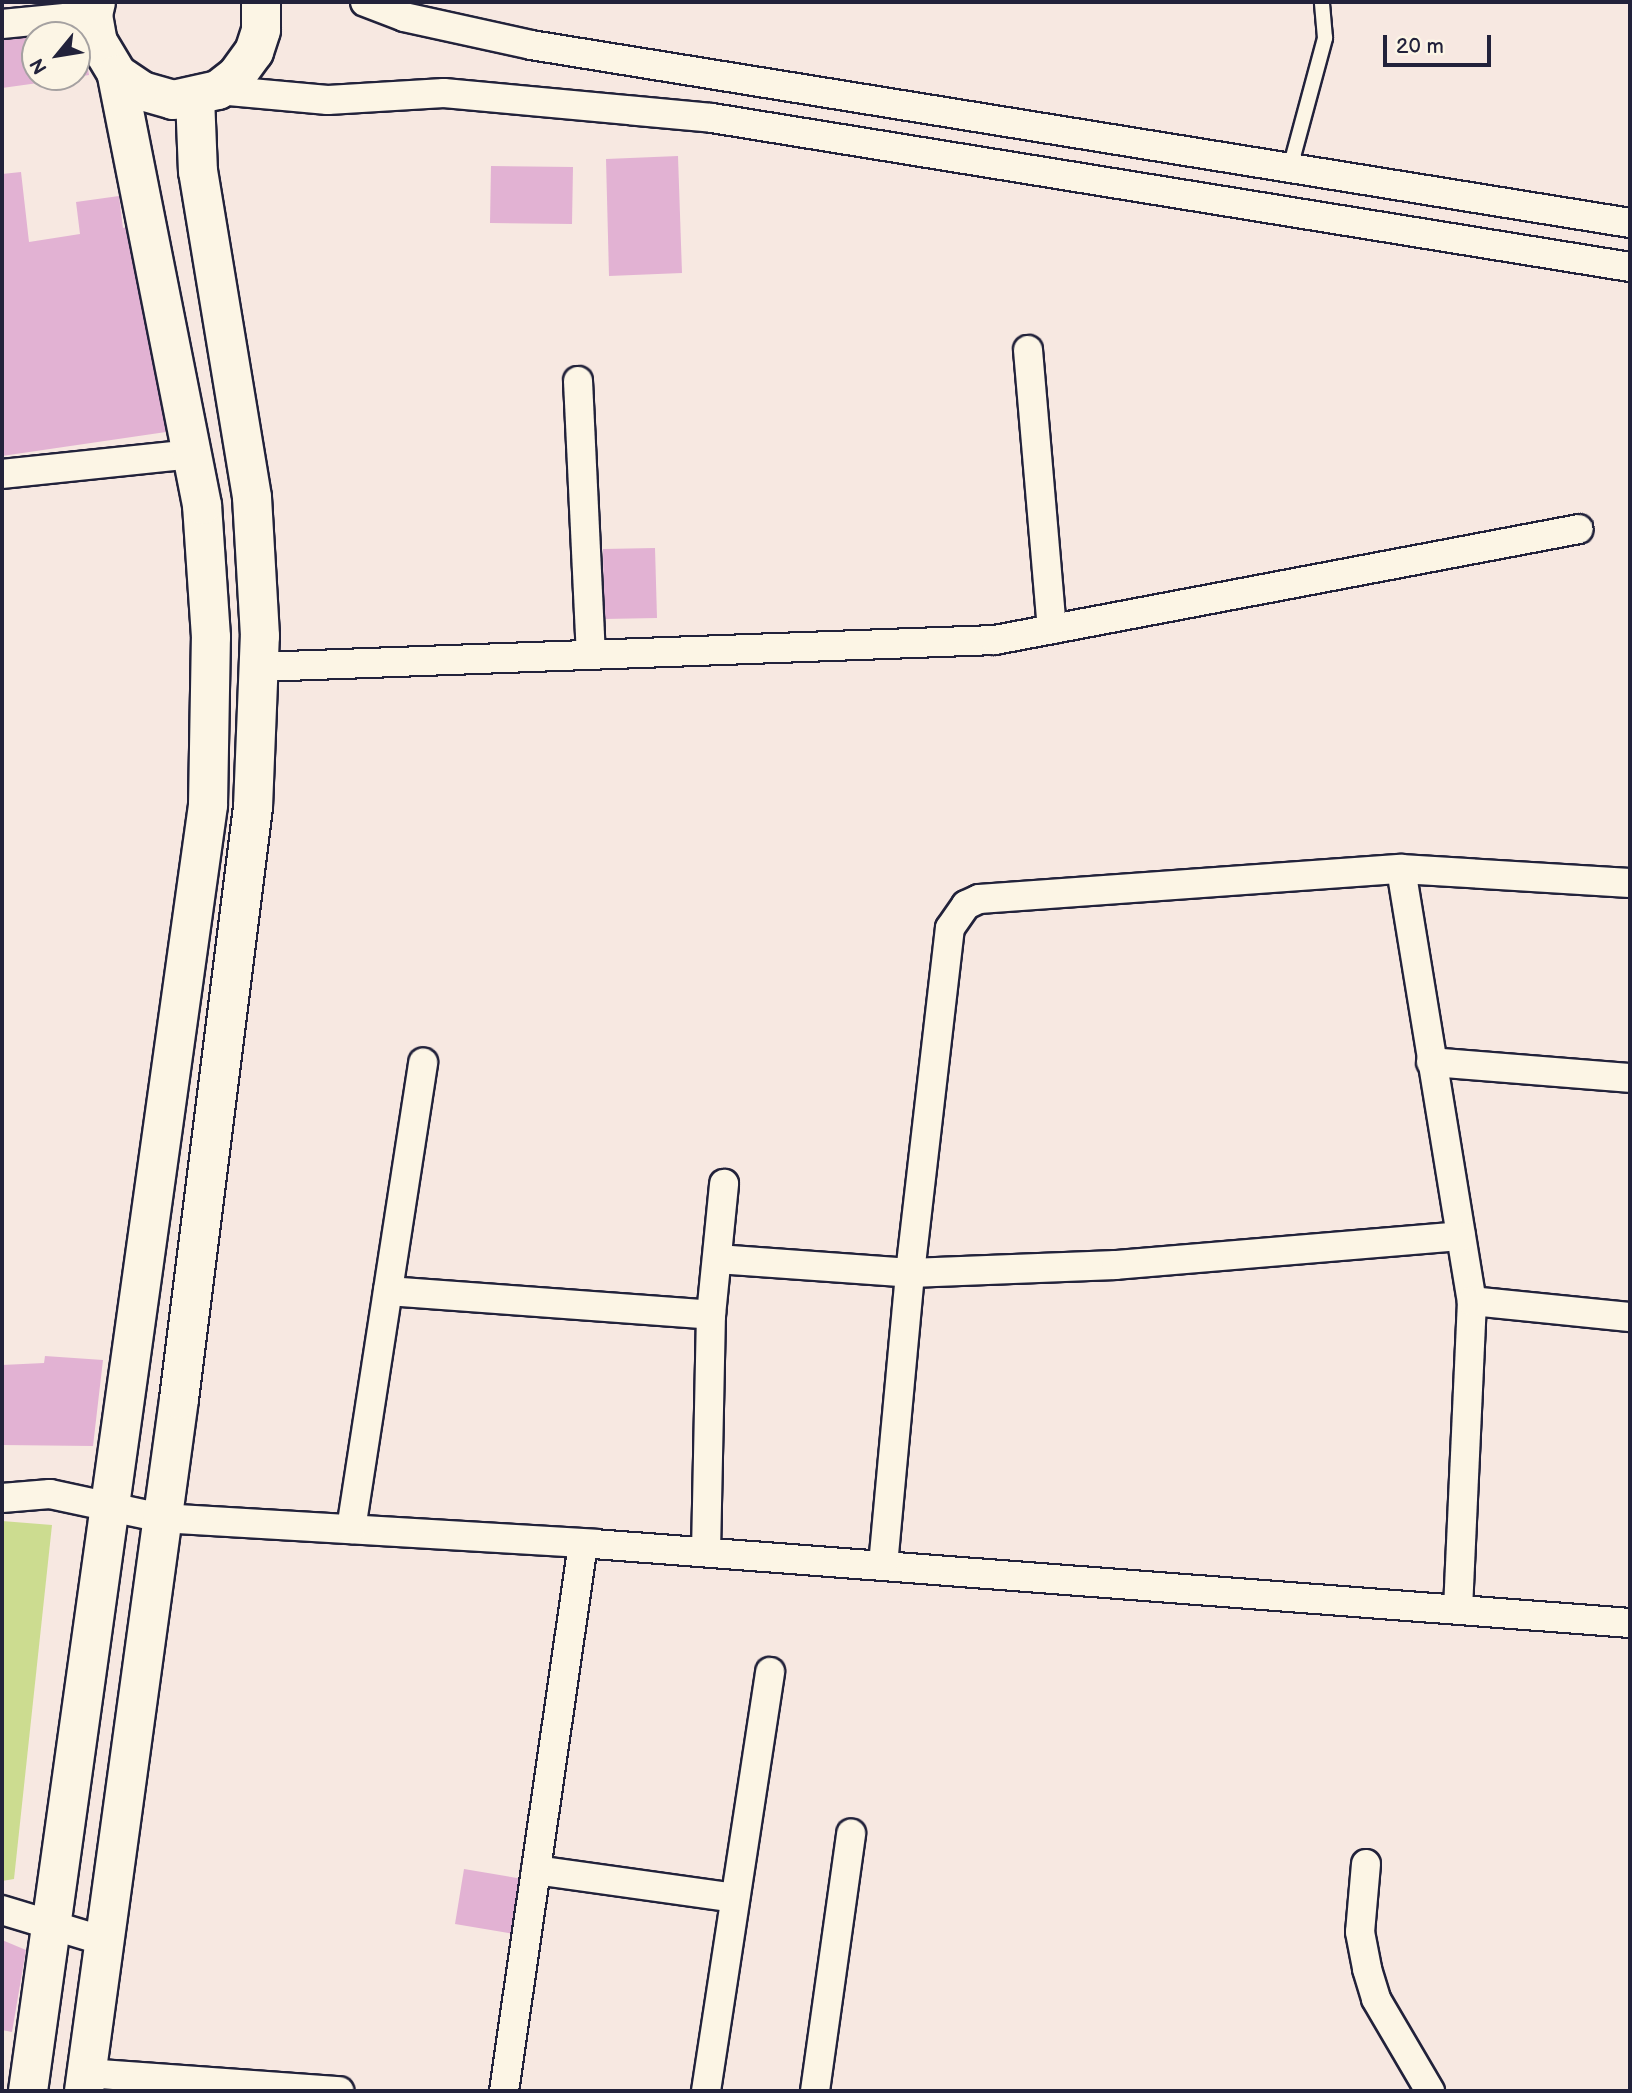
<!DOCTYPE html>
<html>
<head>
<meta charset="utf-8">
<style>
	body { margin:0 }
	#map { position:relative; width:1632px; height:2093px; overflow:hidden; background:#f7e8e1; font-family:"Balsamiq Sans",sans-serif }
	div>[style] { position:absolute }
	.green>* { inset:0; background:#ccdc90 }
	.building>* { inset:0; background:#e2b2d3 }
	.roads { filter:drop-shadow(2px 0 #22223b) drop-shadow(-2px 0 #22223b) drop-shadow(0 2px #22223b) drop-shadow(0 -2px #22223b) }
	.service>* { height:14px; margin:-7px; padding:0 7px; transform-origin:7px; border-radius:7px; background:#fcf5e5 }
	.minor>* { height:28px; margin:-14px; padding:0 14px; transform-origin:14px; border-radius:14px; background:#fcf5e5 }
	.secondary>* { height:38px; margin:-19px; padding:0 19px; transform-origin:19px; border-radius:19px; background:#fcf5e5 }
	span { translate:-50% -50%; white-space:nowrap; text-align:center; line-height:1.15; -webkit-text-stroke:6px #fcf5e5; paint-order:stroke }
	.frame { position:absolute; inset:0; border:4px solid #22223b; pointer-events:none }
	.north { position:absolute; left:21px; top:21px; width:70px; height:70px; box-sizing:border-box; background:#fcf5e5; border:2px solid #a5a1a1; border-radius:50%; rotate:240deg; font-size:19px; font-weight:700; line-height:28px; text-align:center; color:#22223b }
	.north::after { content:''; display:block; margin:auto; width:24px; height:32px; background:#22223b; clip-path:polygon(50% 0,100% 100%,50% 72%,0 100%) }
	.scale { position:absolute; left:1383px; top:35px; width:108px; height:32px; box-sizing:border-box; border:4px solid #22223b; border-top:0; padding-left:9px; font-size:21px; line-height:24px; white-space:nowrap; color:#22223b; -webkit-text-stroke:5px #fcf5e5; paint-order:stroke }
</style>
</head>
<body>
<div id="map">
	<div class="green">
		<i style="clip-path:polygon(2px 1521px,52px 1525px,14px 1879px,2px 1881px)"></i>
	</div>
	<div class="building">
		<i style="clip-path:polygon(81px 25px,89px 75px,77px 77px,77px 35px,35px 35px,35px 77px,67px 79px,2px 88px,2px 37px)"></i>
		<i style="clip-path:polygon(678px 156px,682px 273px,609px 276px,606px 159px)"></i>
		<i style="clip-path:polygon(491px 166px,573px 167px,572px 224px,490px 223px)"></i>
		<i style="clip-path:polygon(21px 172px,29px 242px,80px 234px,76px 202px,119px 196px,123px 228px,134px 226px,166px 432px,2px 456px,2px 174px)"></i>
		<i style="clip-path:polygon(655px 548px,657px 618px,604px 619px,603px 549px)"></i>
		<i style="clip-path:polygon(45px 1356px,103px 1360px,93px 1446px,2px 1445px,2px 1365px,44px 1363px)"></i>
		<i style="clip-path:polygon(464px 1869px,523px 1879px,514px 1934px,455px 1924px)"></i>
		<i style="clip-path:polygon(2px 1940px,26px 1950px,12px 2032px,2px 2030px)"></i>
	</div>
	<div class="roads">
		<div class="service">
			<i style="left:1290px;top:168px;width:135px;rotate:-74.9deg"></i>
			<i style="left:1325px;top:38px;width:36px;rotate:-95deg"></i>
		</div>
		<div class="minor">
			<i style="left:365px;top:2px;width:42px;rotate:21deg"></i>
			<i style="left:404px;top:17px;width:130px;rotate:12.4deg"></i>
			<i style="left:531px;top:45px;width:1113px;rotate:9.2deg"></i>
			<i style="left:2px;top:24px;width:91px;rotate:-5.6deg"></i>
			<i style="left:218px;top:90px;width:110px;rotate:5.2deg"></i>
			<i style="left:328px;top:100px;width:116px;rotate:-3.5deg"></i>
			<i style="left:444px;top:93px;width:269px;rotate:5.3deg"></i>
			<i style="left:712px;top:118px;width:930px;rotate:9.22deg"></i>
			<i style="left:1028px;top:350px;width:280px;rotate:85.1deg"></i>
			<i style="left:578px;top:381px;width:274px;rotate:87.3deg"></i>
			<i style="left:2px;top:474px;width:192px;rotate:-6deg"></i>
			<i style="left:259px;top:667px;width:736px;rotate:-2.1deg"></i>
			<i style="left:995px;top:640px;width:594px;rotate:-10.76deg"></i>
			<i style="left:1401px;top:869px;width:438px;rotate:80.7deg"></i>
			<i style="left:1472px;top:1301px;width:307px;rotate:92.6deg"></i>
			<i style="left:1431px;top:1062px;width:200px;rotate:4.6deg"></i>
			<i style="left:717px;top:1259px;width:194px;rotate:4.1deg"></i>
			<i style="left:910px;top:1273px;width:206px;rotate:-2.2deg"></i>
			<i style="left:1116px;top:1265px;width:346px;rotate:-4.8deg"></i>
			<i style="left:388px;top:1291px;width:324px;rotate:4.2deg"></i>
			<i style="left:1472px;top:1301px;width:159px;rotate:5.8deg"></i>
			<i style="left:2px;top:1498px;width:48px;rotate:-4.8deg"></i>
			<i style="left:50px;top:1494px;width:115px;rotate:12.1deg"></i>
			<i style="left:162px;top:1518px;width:433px;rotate:3.4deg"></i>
			<i style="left:594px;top:1544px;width:1039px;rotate:4.36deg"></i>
			<i style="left:351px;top:1529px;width:472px;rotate:-81.2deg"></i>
			<i style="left:706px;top:1552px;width:237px;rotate:-88.8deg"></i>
			<i style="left:711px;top:1315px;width:132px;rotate:-84.3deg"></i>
			<i style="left:883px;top:1565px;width:293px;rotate:-84.7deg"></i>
			<i style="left:910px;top:1273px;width:347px;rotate:-83.4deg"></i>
			<i style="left:950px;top:928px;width:28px;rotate:-55deg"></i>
			<i style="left:966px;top:905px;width:14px;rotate:-25deg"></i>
			<i style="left:979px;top:899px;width:423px;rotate:-4.1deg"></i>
			<i style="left:1401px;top:869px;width:229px;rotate:3.5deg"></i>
			<i style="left:1366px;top:1864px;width:68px;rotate:95deg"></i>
			<i style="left:1360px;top:1932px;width:38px;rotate:79deg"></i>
			<i style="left:1367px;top:1969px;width:31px;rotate:73deg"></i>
			<i style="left:1376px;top:1999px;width:107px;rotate:59.6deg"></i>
			<i style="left:536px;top:1870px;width:201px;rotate:8deg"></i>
			<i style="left:2px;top:1910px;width:107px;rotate:16.9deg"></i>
			<i style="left:86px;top:2073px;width:254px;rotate:4.1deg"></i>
			<i style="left:504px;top:2091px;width:553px;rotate:-81.78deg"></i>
			<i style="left:706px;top:2091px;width:424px;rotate:-81.3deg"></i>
			<i style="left:815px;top:2091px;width:260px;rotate:-82deg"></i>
		</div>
		<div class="secondary">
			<i style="left:96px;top:2px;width:13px;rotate:103deg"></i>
			<i style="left:93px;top:15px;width:27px;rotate:80deg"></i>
			<i style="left:98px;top:42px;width:37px;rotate:59deg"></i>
			<i style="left:117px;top:74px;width:30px;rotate:34deg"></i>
			<i style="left:142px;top:91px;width:32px;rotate:16deg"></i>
			<i style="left:173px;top:100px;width:46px;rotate:-12.5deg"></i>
			<i style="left:218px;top:90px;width:24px;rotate:-38deg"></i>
			<i style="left:237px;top:75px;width:29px;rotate:-54deg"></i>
			<i style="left:254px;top:52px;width:23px;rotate:-72deg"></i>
			<i style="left:261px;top:30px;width:28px;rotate:-90deg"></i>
			<i style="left:28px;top:2091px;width:1299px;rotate:-82.03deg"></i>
			<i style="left:208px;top:805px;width:168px;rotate:-89deg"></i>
			<i style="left:211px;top:637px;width:132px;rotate:-93.9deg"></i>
			<i style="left:202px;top:505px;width:439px;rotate:-101.2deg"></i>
			<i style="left:84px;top:2091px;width:698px;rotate:-82.18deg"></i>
			<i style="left:179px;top:1399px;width:597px;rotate:-82.87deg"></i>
			<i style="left:253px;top:807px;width:171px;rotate:-87.7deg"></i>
			<i style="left:260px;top:636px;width:139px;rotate:-93.3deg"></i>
			<i style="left:252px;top:497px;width:329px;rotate:-99.4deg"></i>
			<i style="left:198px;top:172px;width:74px;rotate:-92.3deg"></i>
		</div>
	</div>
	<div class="frame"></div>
	<div class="north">N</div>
	<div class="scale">20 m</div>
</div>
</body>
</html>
